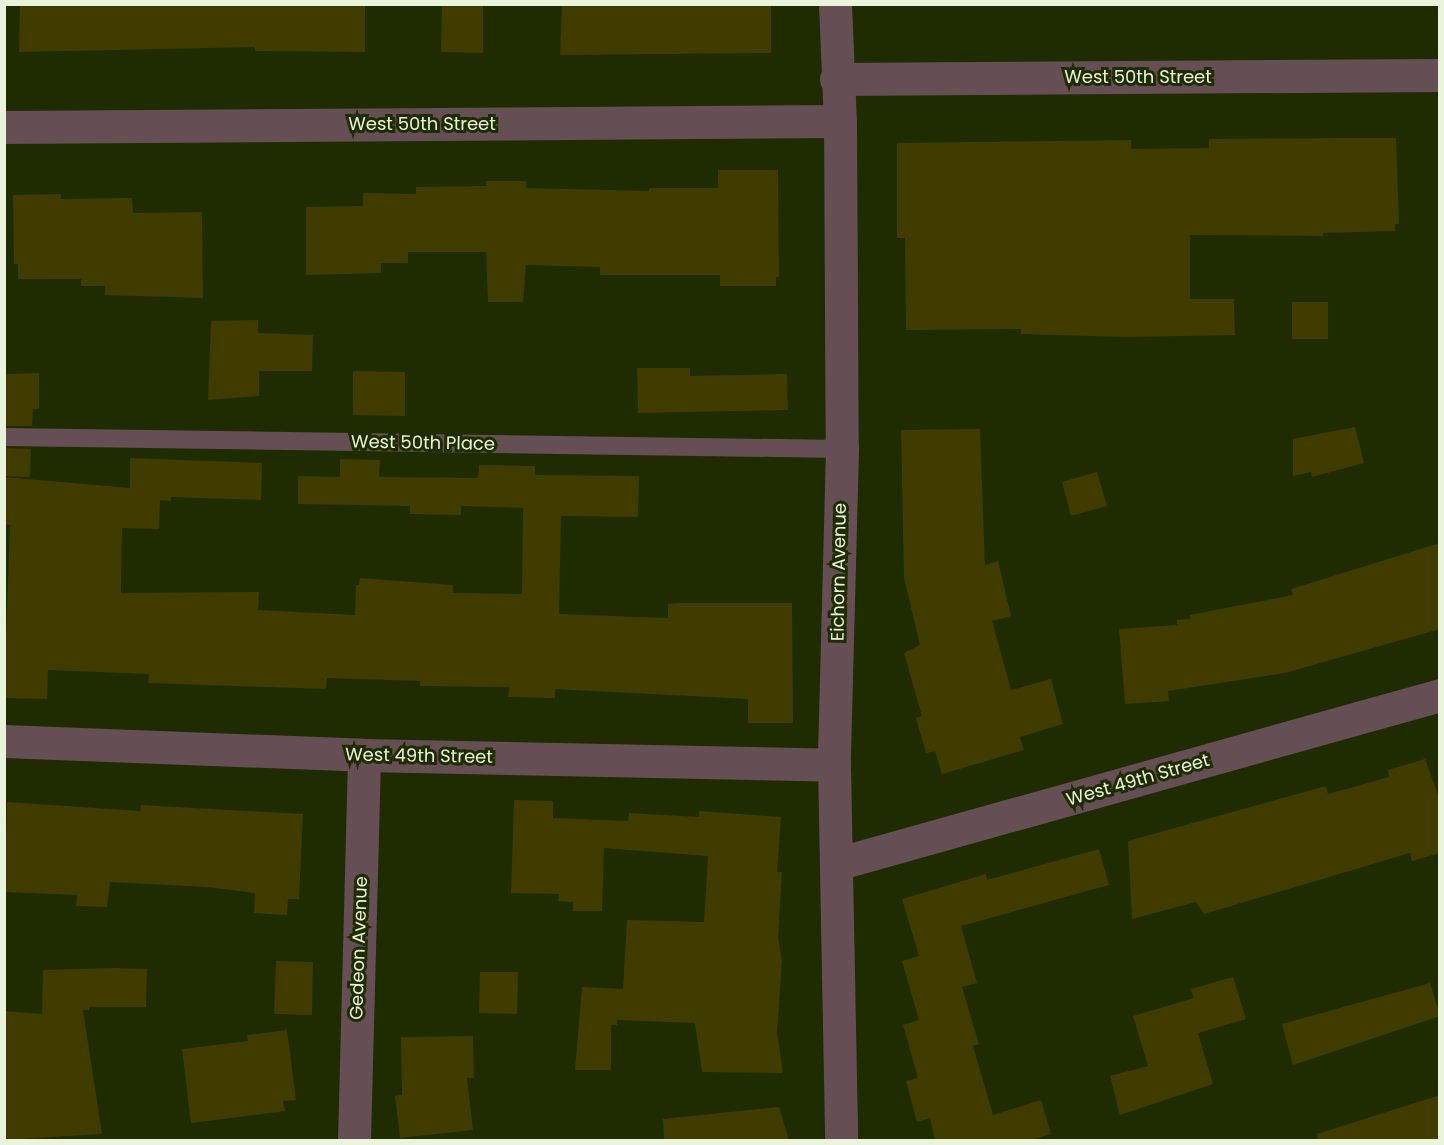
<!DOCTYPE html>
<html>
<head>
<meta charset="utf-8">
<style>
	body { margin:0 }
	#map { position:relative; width:1444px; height:1145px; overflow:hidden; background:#1f2b00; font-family:Poppins,sans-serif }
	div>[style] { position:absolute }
	.building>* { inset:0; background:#403c00 }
	.service>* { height:18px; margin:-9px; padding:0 9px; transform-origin:9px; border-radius:9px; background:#654f54 }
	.minor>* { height:33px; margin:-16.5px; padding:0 16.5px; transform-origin:16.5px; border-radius:16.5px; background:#654f54 }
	span { translate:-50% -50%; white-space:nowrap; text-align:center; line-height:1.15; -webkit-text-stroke:6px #1f2b00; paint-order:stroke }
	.street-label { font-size:18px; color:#eaf3db }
	.frame { position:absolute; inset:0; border:6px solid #eaf3db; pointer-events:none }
</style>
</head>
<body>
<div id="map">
	<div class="building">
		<i style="clip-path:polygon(20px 4px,365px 4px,365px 52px,255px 51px,255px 47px,19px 52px)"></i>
		<i style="clip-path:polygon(442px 4px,483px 4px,483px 53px,441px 52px)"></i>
		<i style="clip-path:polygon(562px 4px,771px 4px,771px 53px,560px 55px)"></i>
		<i style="clip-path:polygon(1350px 138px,1396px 138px,1399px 224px,1395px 224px,1395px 231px,1323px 233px,1323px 236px,1190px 235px,1190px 299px,1234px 299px,1235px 335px,1127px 337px,1021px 334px,1021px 329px,906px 330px,905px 238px,897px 238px,897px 143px,1131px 140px,1131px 149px,1209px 148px,1209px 139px)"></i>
		<i style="clip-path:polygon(718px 170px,778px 170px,779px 277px,776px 277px,776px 286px,720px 286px,720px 275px,600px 275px,600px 267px,526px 265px,523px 302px,488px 302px,486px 252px,408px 252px,408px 263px,381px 263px,381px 273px,306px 275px,306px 207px,363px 206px,363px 193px,416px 194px,416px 187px,486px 186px,486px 181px,526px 181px,526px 188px,649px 191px,649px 188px,718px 188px)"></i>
		<i style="clip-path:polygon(61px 194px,61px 199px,132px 198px,133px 213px,202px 212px,203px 298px,105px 295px,105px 286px,81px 286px,81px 279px,18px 279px,18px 264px,14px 264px,13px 195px)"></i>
		<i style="clip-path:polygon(1292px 302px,1328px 302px,1328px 339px,1292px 339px)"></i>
		<i style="clip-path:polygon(258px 320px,258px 333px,313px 335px,312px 371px,259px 371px,259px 396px,208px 400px,211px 321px)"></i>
		<i style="clip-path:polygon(637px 368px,690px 368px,690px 376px,787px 374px,788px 410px,638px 413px)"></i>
		<i style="clip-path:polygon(353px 371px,405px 372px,405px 416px,353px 415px)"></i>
		<i style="clip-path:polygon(39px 373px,39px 409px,33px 409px,32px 426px,4px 426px,4px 374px)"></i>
		<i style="clip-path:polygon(1355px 427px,1364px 463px,1312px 477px,1311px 472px,1293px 476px,1293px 439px)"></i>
		<i style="clip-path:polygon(980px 429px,985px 565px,998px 561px,1011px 616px,992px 621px,1011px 690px,1051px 679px,1063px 724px,1020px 737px,1024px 750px,942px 774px,935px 751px,926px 753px,916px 718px,922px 716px,904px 653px,920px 645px,904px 578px,901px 430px)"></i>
		<i style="clip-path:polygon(4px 448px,31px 449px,30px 477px,4px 476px)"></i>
		<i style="clip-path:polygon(130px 458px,262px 463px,261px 500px,171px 497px,171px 501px,160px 500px,159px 529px,122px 528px,121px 593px,259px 592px,258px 610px,355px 615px,356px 585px,359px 585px,360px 578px,453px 585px,453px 593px,522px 594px,523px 508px,461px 506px,461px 515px,410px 514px,410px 506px,298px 504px,298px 476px,340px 477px,340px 459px,380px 460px,379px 477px,478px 478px,479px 465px,535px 466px,535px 475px,639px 476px,638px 517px,561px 516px,559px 614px,668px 618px,668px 604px,676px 603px,792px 603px,793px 723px,748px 723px,748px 699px,555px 689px,555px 698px,508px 697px,509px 687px,420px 686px,420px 681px,327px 678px,326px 689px,148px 683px,149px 674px,48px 670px,47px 699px,4px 698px,10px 525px,4px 524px,4px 477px,130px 488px)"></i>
		<i style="clip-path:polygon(1097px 472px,1107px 506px,1071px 516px,1062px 482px)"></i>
		<i style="clip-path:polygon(1440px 543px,1440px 629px,1285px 673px,1168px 691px,1169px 701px,1125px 704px,1119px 629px,1177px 625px,1177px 620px,1190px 619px,1190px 615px,1293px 595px,1291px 589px)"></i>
		<i style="clip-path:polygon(1425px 759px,1440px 800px,1440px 853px,1412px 861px,1410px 853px,1204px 914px,1196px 902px,1132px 919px,1128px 841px,1326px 786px,1328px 794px,1389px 777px,1388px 770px)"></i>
		<i style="clip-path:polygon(514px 800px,553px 801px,553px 818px,628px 821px,629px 813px,699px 817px,699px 811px,781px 817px,777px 872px,782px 872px,778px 937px,782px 961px,777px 1032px,783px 1073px,702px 1072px,695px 1023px,617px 1020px,617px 1025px,611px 1025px,611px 1070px,575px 1070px,582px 987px,623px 989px,627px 920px,704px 922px,708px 856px,604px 848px,602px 911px,573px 911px,573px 902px,558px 901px,559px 894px,511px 893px)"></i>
		<i style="clip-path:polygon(7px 802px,140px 811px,141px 805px,303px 814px,299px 899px,288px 899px,287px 915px,254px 913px,255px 893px,206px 887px,110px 882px,107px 907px,76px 906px,77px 895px,5px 892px)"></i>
		<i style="clip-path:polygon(1099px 849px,1109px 885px,961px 926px,977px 983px,962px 987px,979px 1044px,973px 1046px,993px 1115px,1041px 1100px,1051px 1134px,1031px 1140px,935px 1140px,930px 1118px,917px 1122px,906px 1081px,918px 1078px,903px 1025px,919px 1020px,902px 961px,919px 956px,902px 899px,986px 874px,987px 880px)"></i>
		<i style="clip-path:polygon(276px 961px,313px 962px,312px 1015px,274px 1014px)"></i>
		<i style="clip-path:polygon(115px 968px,147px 969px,146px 1007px,89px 1007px,89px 1010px,83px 1010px,102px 1134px,4px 1140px,4px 1011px,42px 1014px,43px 970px)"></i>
		<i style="clip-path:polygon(480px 972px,518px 972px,517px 1014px,479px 1013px)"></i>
		<i style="clip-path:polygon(1233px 977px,1246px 1019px,1198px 1033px,1213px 1084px,1120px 1115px,1110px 1076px,1148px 1066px,1133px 1016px,1194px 998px,1191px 989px)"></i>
		<i style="clip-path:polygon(1430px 983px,1440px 1016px,1293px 1065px,1282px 1024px)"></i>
		<i style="clip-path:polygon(287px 1030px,296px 1100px,283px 1101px,285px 1111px,191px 1123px,182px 1049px,248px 1041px,247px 1035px)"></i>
		<i style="clip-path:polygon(473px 1036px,474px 1078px,467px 1078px,473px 1130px,400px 1138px,395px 1096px,402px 1095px,401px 1037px)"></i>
		<i style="clip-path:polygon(1440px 1095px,1440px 1140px,1318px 1140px,1317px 1134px)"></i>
		<i style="clip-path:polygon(779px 1107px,789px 1140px,664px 1140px,663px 1119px)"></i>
	</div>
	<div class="service">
		<i style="left:4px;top:437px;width:838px;rotate:0.82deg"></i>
	</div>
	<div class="minor">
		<i style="left:835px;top:4px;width:117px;rotate:87.6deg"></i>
		<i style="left:840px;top:121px;width:328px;rotate:89.7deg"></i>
		<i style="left:842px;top:449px;width:316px;rotate:91.5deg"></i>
		<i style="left:834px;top:765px;width:375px;rotate:88.9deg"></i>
		<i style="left:836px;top:79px;width:604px;rotate:-0.38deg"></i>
		<i style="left:4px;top:127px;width:836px;rotate:-0.41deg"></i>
		<i style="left:4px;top:741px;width:360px;rotate:2.2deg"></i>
		<i style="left:364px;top:755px;width:470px;rotate:1.2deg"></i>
		<i style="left:836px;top:864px;width:627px;rotate:-15.63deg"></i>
		<i style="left:354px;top:1140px;width:385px;rotate:-88.5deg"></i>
	</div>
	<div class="street-label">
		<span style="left:1138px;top:77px">West 50th Street</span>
		<span style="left:422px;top:124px">West 50th Street</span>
		<span style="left:423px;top:443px;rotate:1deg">West 50th Place</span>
		<span style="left:839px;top:572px;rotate:-89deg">Eichorn Avenue</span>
		<span style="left:419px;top:756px;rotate:1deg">West 49th Street</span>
		<span style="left:1138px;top:780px;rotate:-16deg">West 49th Street</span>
		<span style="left:359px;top:948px;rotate:-88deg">Gedeon Avenue</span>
	</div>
	<div class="frame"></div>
</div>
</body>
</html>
